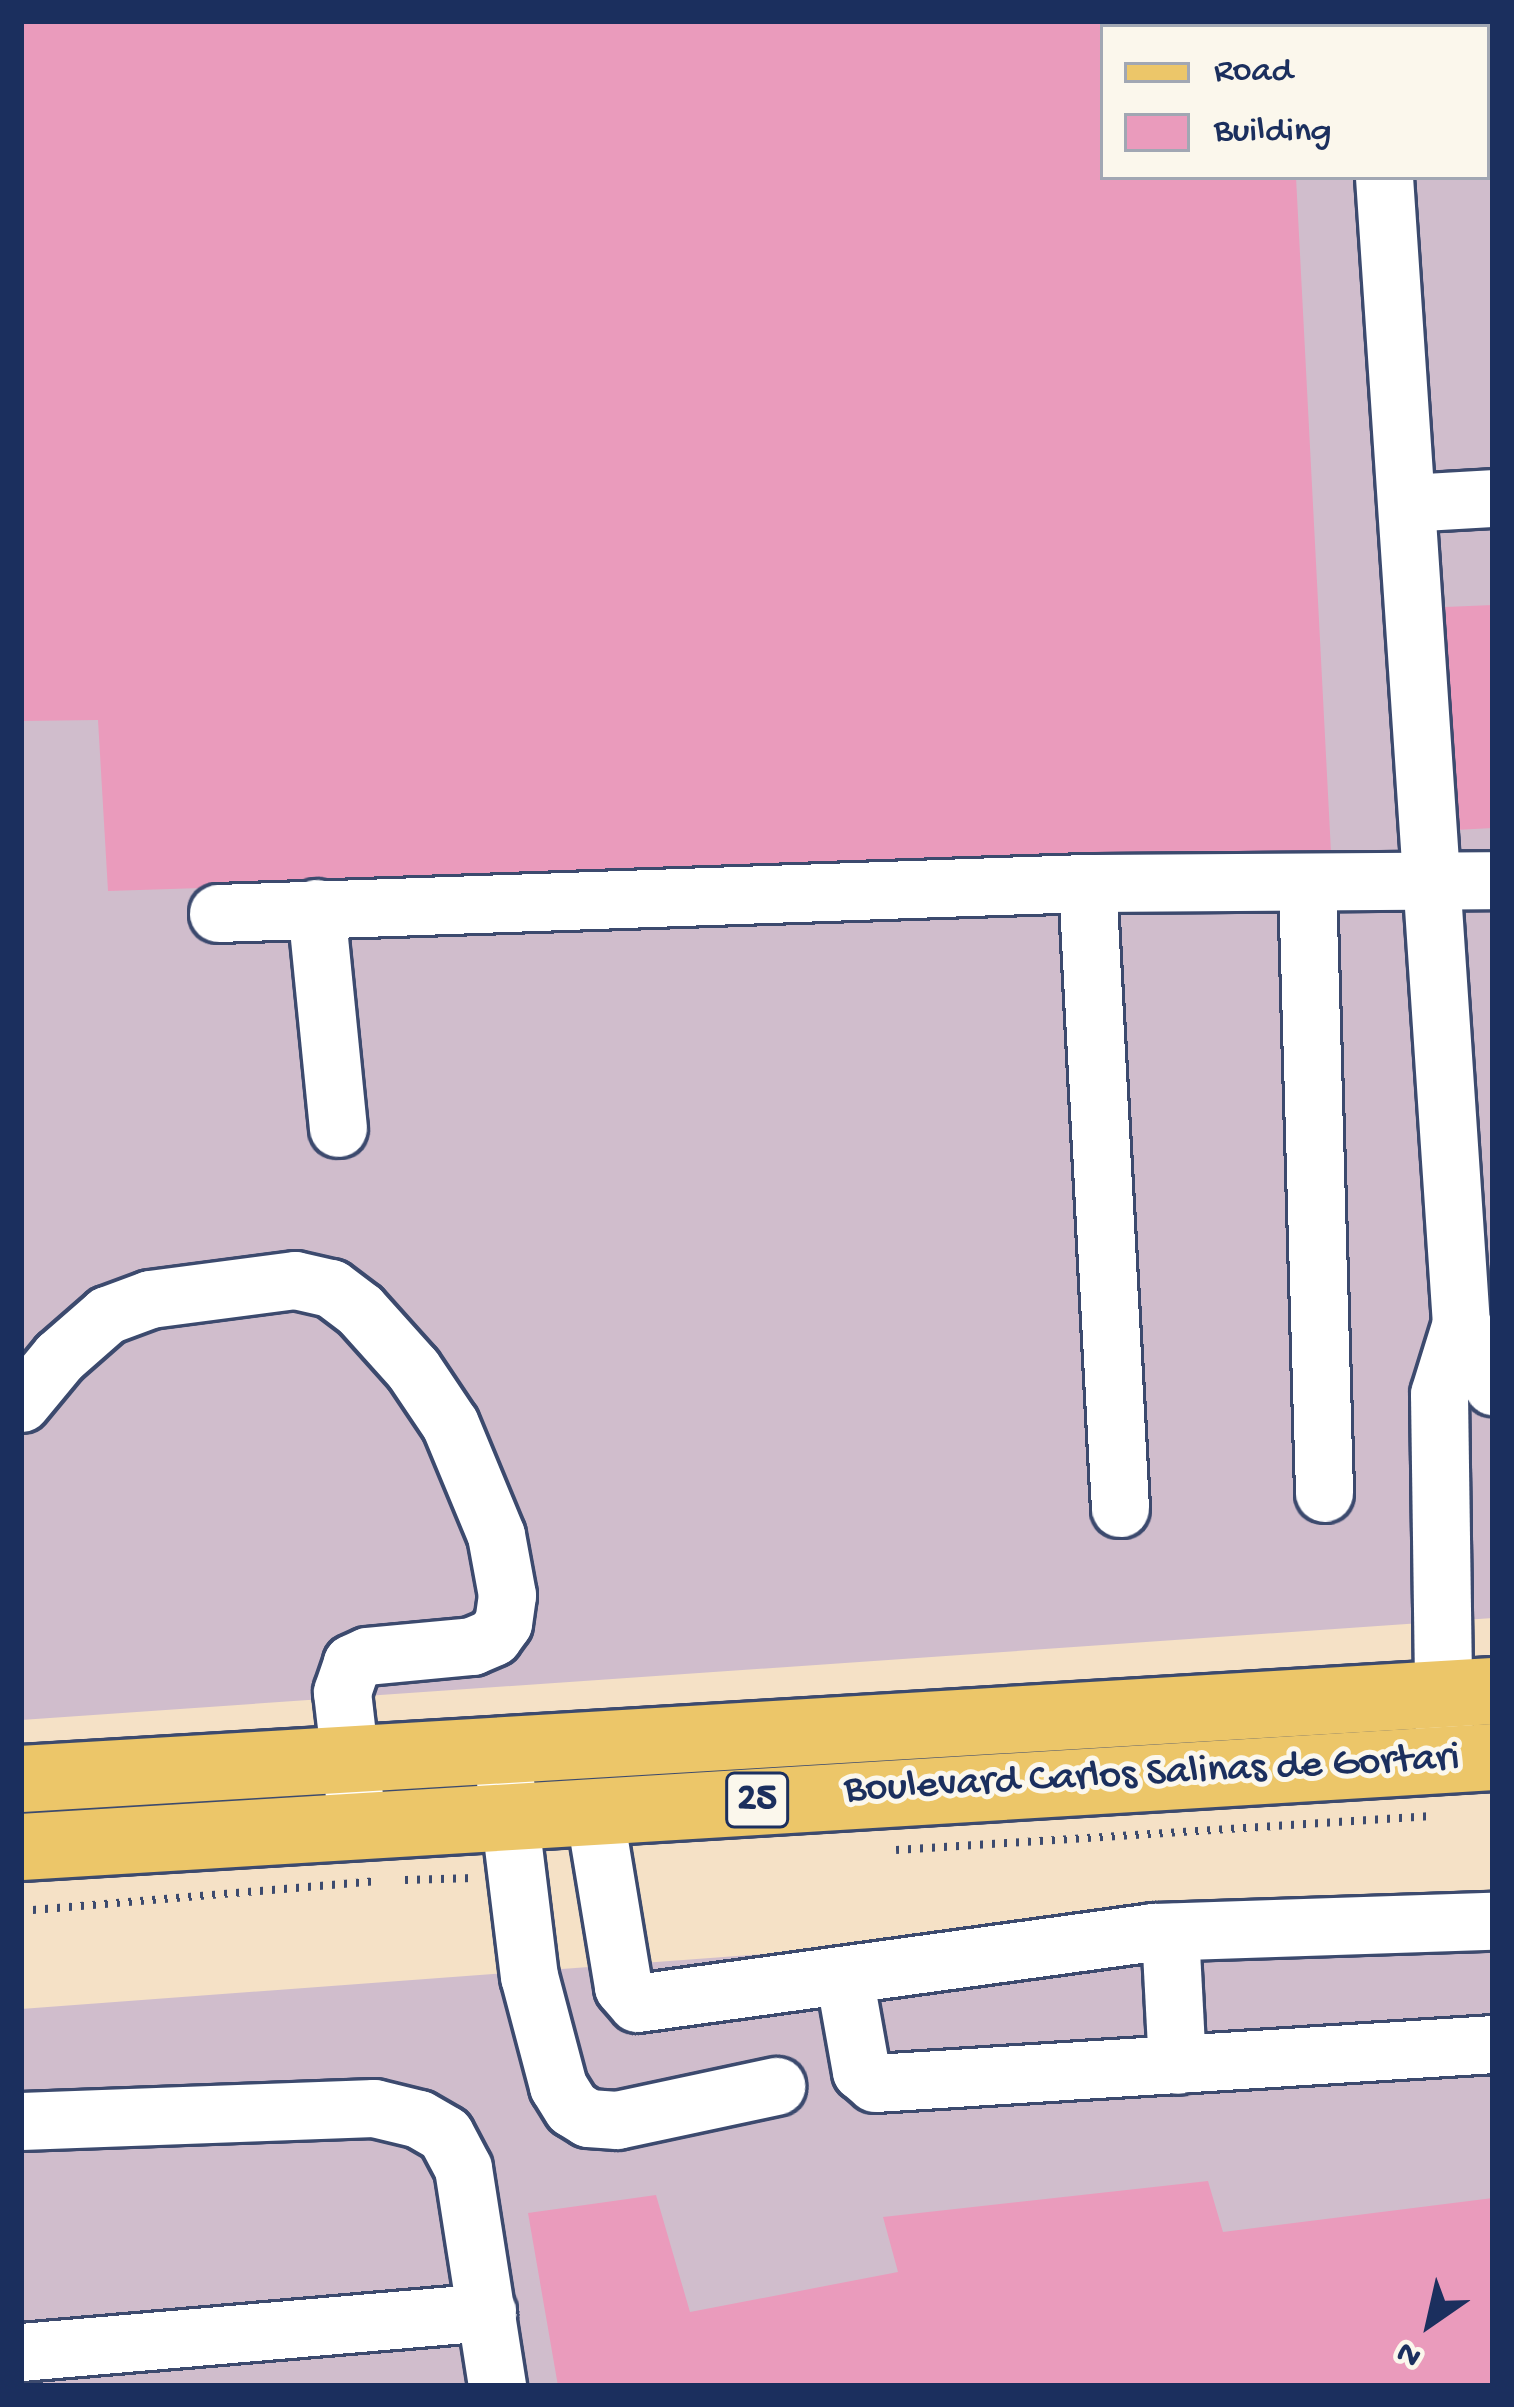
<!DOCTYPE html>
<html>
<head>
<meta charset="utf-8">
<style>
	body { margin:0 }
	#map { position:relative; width:1514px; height:2407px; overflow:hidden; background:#f5e1c6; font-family:"Gochi Hand",sans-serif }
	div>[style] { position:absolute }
	.industrial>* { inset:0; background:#d0bdcc }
	.building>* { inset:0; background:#ea9bbc }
	.path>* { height:8px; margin-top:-4px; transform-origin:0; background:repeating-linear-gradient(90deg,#3c4a6e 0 3px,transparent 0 12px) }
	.roads { filter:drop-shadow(3px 0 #3c4a6e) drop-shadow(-3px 0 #3c4a6e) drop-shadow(0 3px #3c4a6e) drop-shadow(0 -3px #3c4a6e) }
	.minor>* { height:57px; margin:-28.5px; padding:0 28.5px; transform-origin:28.5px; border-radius:28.5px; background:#fff }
	.major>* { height:66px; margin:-33px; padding:0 33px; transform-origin:33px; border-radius:33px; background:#ecc669 }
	span { translate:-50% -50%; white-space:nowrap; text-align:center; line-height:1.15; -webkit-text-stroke:10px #fbf7ec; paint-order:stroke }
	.shield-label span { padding:3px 9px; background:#fbf7ec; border:3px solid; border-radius:9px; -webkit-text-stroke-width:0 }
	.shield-label { font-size:39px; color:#1b2f5e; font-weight:700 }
	.street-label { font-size:42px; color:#1b2f5e }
	.frame { position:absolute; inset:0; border:24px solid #1b2f5e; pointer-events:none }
	.legend { position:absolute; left:1100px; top:24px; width:390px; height:156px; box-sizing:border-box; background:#fbf7ec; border:3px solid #a1a7b3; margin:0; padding:15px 21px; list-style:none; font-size:36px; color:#1b2f5e }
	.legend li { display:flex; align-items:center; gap:24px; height:60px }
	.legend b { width:60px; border:3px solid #a1a7b3 }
	.north { position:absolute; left:1370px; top:2263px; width:120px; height:120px; -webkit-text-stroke:9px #fbf7ec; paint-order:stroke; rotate:214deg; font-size:33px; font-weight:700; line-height:48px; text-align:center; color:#1b2f5e }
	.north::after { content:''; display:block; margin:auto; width:42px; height:54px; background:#1b2f5e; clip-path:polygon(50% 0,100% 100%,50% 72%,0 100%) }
</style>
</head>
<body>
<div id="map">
	<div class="industrial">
		<i style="clip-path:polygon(evenodd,21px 21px,1493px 21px,1493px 1618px,21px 1720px,21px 21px,1103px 27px,1487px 27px,1487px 177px,1103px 177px,1103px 27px)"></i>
		<i style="clip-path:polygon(1493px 1900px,1493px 2386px,21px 2386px,21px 2009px)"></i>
	</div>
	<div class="building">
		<i style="clip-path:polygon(21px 21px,1288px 21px,1288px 27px,1103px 27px,1103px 177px,1296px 177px,1331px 852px,108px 891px,98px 720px,21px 721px)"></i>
		<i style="clip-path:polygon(1493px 605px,1493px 828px,1455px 830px,1445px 607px)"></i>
		<i style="clip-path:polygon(1208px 2181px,1223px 2232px,1493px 2198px,1493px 2386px,558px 2386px,528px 2213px,656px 2195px,690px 2312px,898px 2272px,883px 2217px)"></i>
	</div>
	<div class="path">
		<i style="left:896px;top:1850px;width:537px;rotate:-3.63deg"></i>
		<i style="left:405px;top:1880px;width:69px;rotate:-1.7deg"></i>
		<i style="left:21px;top:1911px;width:358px;rotate:-4.8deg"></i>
	</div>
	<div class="roads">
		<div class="minor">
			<i style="left:1375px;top:21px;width:6px;rotate:90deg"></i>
			<i style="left:1384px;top:177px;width:1149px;rotate:86.16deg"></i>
			<i style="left:1461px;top:1323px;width:74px;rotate:107.2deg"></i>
			<i style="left:1439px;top:1394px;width:342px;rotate:89.2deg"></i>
			<i style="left:1407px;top:503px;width:86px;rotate:-3.3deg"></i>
			<i style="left:1087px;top:883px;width:626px;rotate:86.98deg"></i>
			<i style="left:1307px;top:883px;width:610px;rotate:88.4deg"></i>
			<i style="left:316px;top:908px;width:221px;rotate:84.3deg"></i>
			<i style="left:218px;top:913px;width:870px;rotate:-1.98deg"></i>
			<i style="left:1087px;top:883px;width:406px;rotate:-0.4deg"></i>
			<i style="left:1461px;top:1323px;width:71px;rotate:63.1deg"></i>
			<i style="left:21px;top:1403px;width:60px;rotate:-50.4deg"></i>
			<i style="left:59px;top:1357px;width:64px;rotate:-41.2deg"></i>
			<i style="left:107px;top:1315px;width:46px;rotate:-20.4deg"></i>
			<i style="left:150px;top:1299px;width:146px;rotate:-7.5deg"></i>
			<i style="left:295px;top:1280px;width:37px;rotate:13deg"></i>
			<i style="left:331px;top:1288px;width:36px;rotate:37deg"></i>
			<i style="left:360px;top:1310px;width:79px;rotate:48.1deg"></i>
			<i style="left:413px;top:1369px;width:66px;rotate:56.1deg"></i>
			<i style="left:450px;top:1424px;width:120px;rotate:67.5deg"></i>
			<i style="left:496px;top:1535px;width:61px;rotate:79.6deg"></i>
			<i style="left:507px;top:1595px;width:28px;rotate:98deg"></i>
			<i style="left:503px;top:1623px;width:17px;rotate:126deg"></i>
			<i style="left:493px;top:1637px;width:23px;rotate:157deg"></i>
			<i style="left:472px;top:1646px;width:105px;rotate:174.6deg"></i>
			<i style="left:367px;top:1656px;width:17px;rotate:155deg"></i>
			<i style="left:352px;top:1663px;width:31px;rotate:109deg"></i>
			<i style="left:342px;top:1692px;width:131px;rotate:83.4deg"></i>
			<i style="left:504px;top:1773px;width:205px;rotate:83deg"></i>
			<i style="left:529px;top:1976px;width:114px;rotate:75.2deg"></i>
			<i style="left:558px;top:2086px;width:26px;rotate:58deg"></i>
			<i style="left:572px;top:2108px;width:19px;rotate:32deg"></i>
			<i style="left:588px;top:2118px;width:29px;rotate:4deg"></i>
			<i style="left:617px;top:2120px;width:163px;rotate:-12.1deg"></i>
			<i style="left:594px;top:1811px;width:178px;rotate:80.6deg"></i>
			<i style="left:623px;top:1987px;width:21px;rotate:49deg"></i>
			<i style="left:637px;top:2003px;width:521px;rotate:-7.83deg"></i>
			<i style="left:1153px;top:1932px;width:340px;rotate:-1.9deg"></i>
			<i style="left:1170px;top:1932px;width:133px;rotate:87deg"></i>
			<i style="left:844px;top:1976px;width:97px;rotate:79.9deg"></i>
			<i style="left:861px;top:2071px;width:18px;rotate:41deg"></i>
			<i style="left:875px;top:2083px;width:619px;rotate:-3.61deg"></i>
			<i style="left:21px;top:2121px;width:353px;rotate:-2.1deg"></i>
			<i style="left:374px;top:2108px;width:46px;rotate:13.7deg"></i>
			<i style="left:419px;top:2119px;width:30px;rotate:30deg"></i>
			<i style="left:445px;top:2134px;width:38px;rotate:62deg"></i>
			<i style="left:463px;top:2168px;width:221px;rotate:81.1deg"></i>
			<i style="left:21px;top:2352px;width:468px;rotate:-4.9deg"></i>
		</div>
		<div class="major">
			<i style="left:21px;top:1779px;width:1475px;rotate:-3.42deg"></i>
			<i style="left:21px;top:1847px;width:1475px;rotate:-3.5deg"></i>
		</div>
	</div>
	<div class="shield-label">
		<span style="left:757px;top:1800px">25</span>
	</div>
	<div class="street-label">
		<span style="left:1152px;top:1776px;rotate:-3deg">Boulevard Carlos Salinas de Gortari</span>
	</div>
	<div class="frame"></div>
	<ul class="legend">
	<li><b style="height:15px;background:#ecc669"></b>Road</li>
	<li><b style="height:33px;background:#ea9bbc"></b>Building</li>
	</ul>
	<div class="north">N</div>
</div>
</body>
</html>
